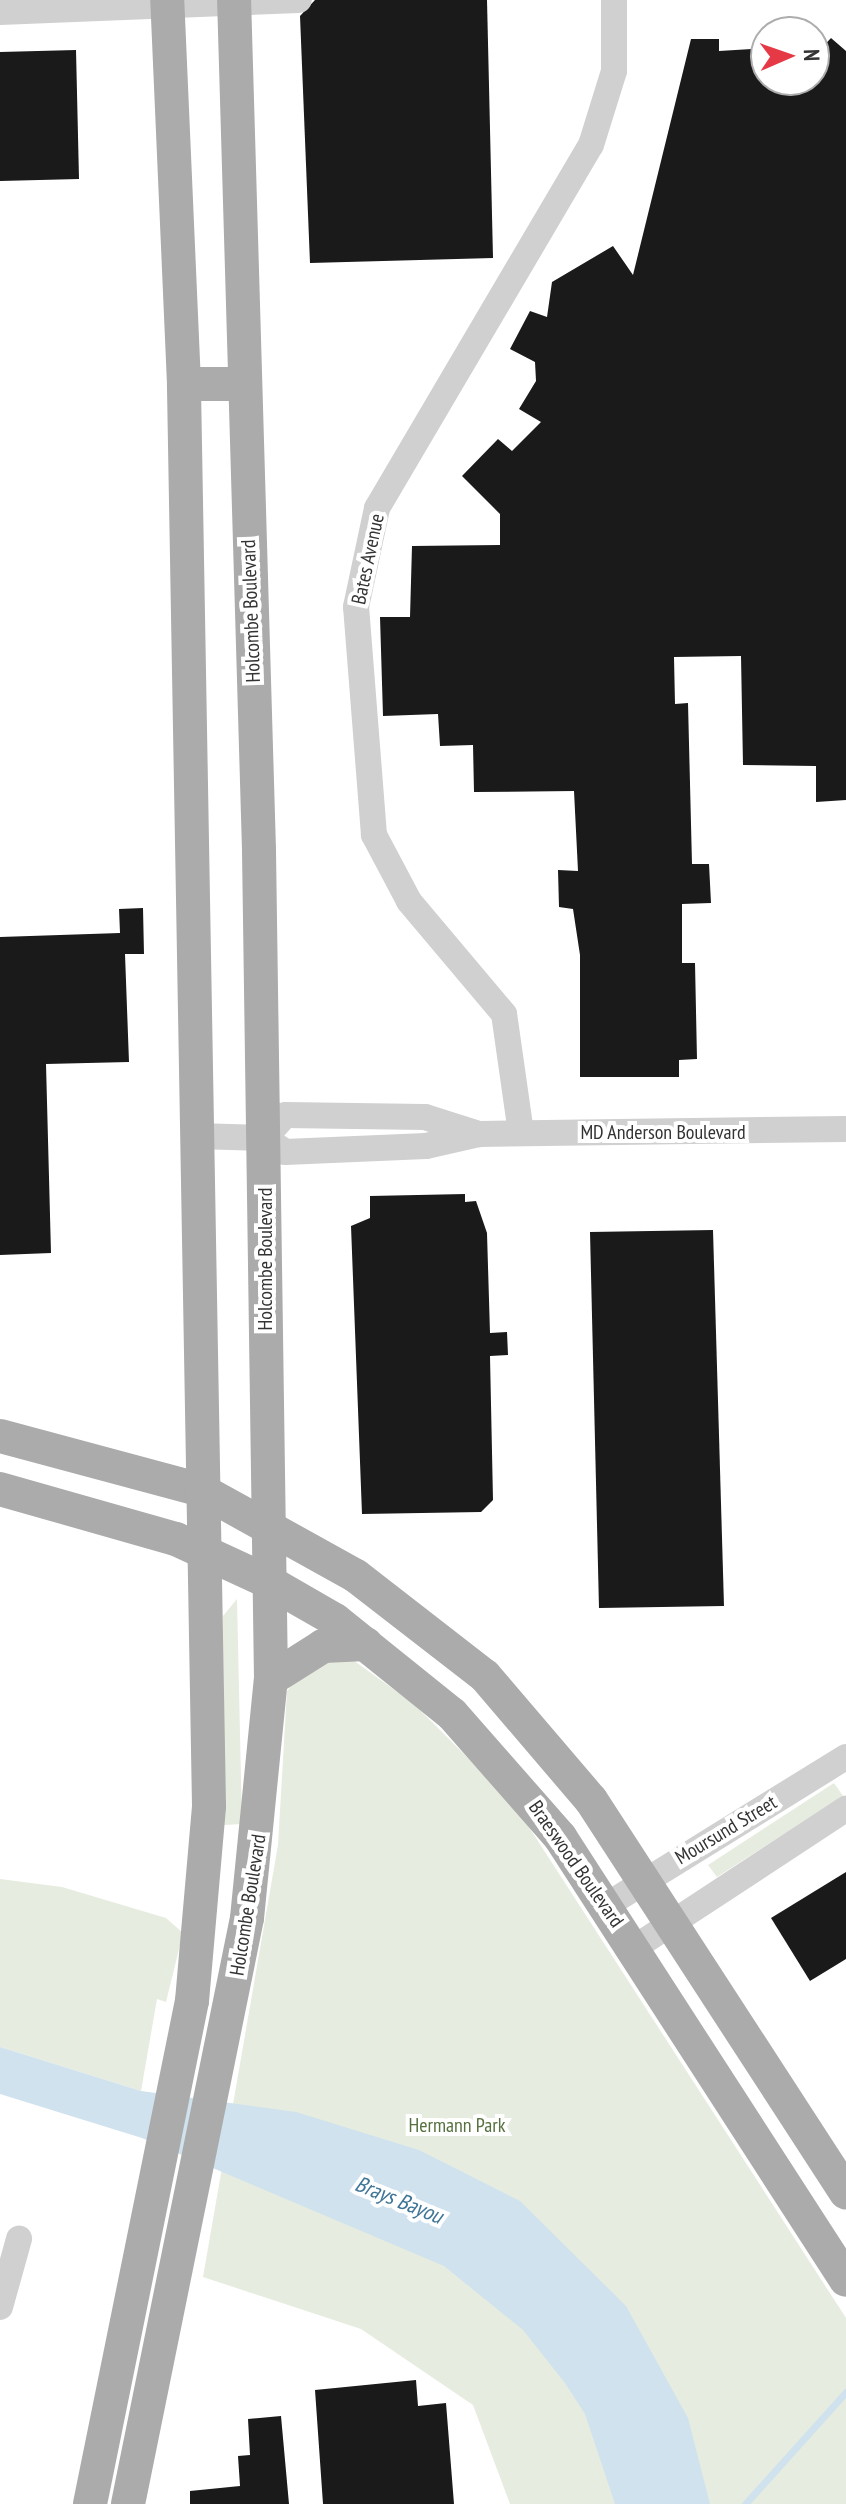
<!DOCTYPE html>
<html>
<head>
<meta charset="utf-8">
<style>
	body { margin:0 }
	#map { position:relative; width:846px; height:2504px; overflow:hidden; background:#fff; font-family:"PT Sans Narrow",sans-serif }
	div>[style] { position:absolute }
	.green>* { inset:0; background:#e6ecdf }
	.water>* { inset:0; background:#cfe2ee }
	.stream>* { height:7px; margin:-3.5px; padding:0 3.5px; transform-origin:3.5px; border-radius:3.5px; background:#cfe2ee }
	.building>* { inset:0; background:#1a1a1a }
	.minor>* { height:26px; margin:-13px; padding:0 13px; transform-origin:13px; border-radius:13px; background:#d0d0d0 }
	.major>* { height:34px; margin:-17px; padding:0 17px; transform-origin:17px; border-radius:17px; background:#ababab }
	span { translate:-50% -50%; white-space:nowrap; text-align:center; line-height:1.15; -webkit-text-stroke:8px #fff; paint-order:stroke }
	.street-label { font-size:20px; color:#333 }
	.park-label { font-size:20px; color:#56703f }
	.water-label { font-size:22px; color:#3f7597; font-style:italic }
	.north { position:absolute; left:750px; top:16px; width:80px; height:80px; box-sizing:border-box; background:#fff; border:2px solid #adadad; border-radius:50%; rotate:88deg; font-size:22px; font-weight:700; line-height:32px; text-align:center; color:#333 }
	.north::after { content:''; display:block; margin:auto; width:28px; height:36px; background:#e63946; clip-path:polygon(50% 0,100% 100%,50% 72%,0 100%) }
</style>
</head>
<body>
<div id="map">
	<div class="green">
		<i style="clip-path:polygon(237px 1599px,242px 1824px,224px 1825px,223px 1616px)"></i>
		<i style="clip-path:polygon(353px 1660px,414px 1704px,514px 1804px,846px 2318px,846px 2504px,510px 2504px,473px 2405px,361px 2329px,203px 2277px,278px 1845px,287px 1691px,311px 1663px)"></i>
		<i style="clip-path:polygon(834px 1783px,843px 1796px,717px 1877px,708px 1865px)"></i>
		<i style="clip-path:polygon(0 1879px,62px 1887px,166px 1918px,183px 1933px,166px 2002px,157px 1999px,141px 2091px,0 2047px)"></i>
	</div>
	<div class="water">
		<i style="clip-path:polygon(0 2047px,141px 2091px,296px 2112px,419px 2150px,520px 2201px,626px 2306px,688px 2418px,710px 2504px,615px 2504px,585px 2414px,565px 2383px,523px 2330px,444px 2266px,142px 2138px,0 2094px)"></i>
	</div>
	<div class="stream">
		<i style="left:745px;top:2504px;width:151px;rotate:-48deg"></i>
	</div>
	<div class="building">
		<i style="clip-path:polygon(315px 0,487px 0,493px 258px,310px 263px,300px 16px)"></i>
		<i style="clip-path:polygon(831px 38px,846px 51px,846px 800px,816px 802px,816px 766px,743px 765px,741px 656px,674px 657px,675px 704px,688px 703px,692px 864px,709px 864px,711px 903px,682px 904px,682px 963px,695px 963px,697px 1059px,679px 1060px,679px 1077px,580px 1077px,580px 955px,573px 909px,559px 907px,558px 870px,578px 871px,574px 791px,474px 792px,473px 745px,440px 746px,438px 714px,383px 716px,380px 617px,410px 617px,412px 546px,500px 545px,500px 514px,462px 476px,498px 439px,512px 451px,541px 422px,519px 409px,536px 381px,535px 362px,510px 349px,530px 311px,547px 317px,552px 282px,613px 246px,633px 275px,691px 39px,719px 39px,719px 51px,766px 48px,766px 80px,814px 80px,814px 56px)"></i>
		<i style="clip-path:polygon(76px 50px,79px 179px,0 181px,0 52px)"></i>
		<i style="clip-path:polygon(143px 908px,144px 954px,125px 954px,129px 1062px,46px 1064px,51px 1253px,0 1255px,0 937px,120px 933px,119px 909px)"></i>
		<i style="clip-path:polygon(465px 1194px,465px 1202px,476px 1201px,487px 1233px,490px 1333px,507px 1332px,508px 1355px,490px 1356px,493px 1500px,481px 1512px,362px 1514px,351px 1226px,370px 1218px,370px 1196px)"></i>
		<i style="clip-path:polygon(713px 1230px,724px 1606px,599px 1608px,590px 1232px)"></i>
		<i style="clip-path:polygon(846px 1872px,846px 1959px,810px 1981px,771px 1918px)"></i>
		<i style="clip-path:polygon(416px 2380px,418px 2406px,446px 2403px,454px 2504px,323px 2504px,315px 2390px)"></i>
		<i style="clip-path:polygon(281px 2416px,289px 2504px,190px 2504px,190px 2491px,240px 2486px,238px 2456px,250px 2455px,248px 2419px)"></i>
	</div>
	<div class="minor">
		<i style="left:0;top:12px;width:299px;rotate:-2.3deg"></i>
		<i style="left:521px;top:1133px;width:120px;rotate:-98.1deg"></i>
		<i style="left:504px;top:1014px;width:148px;rotate:-130.1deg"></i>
		<i style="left:409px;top:901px;width:75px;rotate:-117.9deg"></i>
		<i style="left:374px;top:835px;width:229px;rotate:-94.5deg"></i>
		<i style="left:356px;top:607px;width:101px;rotate:-78deg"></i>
		<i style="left:377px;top:508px;width:421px;rotate:-59.5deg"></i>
		<i style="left:591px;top:145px;width:77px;rotate:-72.7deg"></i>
		<i style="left:614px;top:71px;width:71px;rotate:-90deg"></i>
		<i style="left:196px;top:1136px;width:69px;rotate:1.7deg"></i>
		<i style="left:265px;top:1138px;width:24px;rotate:35deg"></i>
		<i style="left:285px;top:1152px;width:141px;rotate:-2.4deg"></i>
		<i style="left:426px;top:1146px;width:54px;rotate:-12.8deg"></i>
		<i style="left:479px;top:1134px;width:367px;rotate:-0.8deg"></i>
		<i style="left:265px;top:1138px;width:30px;rotate:-49deg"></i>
		<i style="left:285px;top:1115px;width:140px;rotate:0.8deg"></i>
		<i style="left:425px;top:1117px;width:57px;rotate:17.5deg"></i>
		<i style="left:607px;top:1905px;width:281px;rotate:-31.8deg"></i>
		<i style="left:634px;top:1948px;width:254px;rotate:-33.3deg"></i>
		<i style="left:0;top:2307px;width:71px;rotate:-74.4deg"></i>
	</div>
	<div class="major">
		<i style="left:184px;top:384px;width:59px"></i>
		<i style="left:0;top:1436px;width:208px;rotate:15deg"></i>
		<i style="left:201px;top:1490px;width:177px;rotate:29deg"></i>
		<i style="left:356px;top:1576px;width:163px;rotate:37.8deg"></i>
		<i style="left:485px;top:1676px;width:163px;rotate:49.5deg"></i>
		<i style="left:591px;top:1800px;width:468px;rotate:57deg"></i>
		<i style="left:0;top:1489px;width:183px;rotate:15.9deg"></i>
		<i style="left:176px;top:1539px;width:102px;rotate:24.8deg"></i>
		<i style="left:269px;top:1582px;width:76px;rotate:29.9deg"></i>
		<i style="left:335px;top:1620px;width:150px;rotate:38.8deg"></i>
		<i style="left:452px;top:1714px;width:164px;rotate:48.7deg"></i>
		<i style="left:560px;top:1837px;width:527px;rotate:57.15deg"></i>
		<i style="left:271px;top:1679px;width:62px;rotate:-32.4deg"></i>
		<i style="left:323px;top:1646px;width:43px;rotate:-2.7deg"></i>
		<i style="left:90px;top:2504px;width:513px;rotate:-78.54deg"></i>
		<i style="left:192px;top:2001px;width:196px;rotate:-85deg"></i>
		<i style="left:209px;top:1806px;width:1422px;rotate:-91.01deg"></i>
		<i style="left:184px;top:384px;width:384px;rotate:-92.5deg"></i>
		<i style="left:128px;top:2504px;width:598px;rotate:-78.52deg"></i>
		<i style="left:247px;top:1918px;width:240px;rotate:-84.3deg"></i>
		<i style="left:271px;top:1679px;width:829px;rotate:-90.83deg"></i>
		<i style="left:259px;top:850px;width:850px;rotate:-91.68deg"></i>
	</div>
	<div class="street-label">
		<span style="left:368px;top:559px;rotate:-78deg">Bates Avenue</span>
		<span style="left:251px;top:611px;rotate:-92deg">Holcombe Boulevard</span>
		<span style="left:663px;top:1132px">MD Anderson Boulevard</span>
		<span style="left:265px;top:1259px;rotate:-90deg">Holcombe Boulevard</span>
		<span style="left:726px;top:1830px;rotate:-31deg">Moursund Street</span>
		<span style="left:576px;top:1864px;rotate:55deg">Braeswood Boulevard</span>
		<span style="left:248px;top:1905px;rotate:-81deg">Holcombe Boulevard</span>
	</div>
	<div class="park-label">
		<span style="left:457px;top:2125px">Hermann Park</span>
	</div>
	<div class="water-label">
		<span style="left:399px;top:2200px;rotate:22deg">Brays Bayou</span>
	</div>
	<div class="north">N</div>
</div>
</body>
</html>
